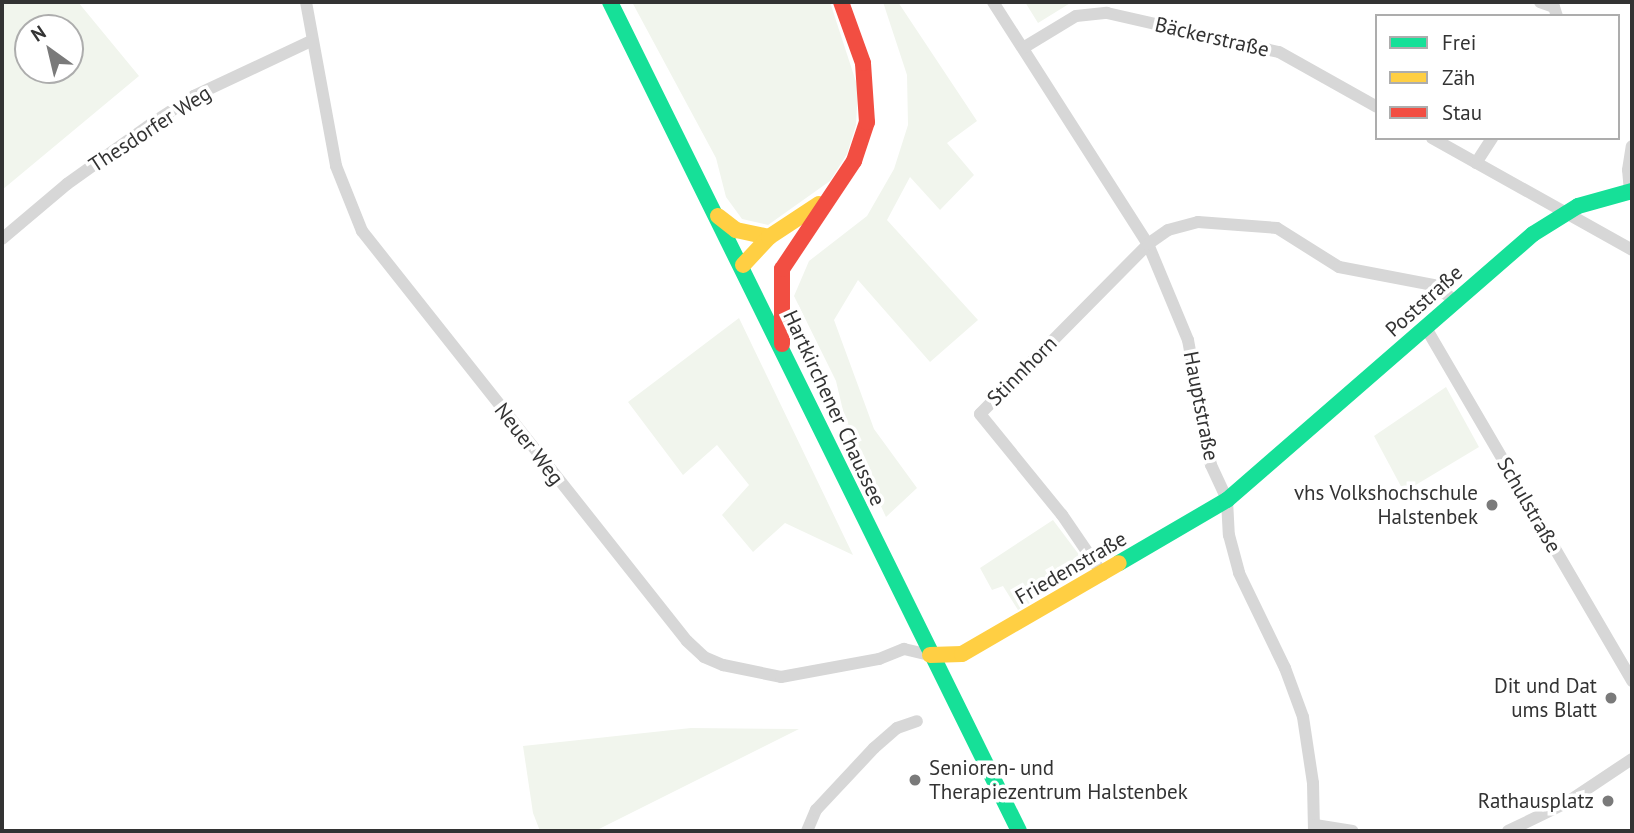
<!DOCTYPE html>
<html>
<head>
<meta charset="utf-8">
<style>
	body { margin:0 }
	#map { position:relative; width:1634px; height:833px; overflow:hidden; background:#fff; font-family:"PT Sans",sans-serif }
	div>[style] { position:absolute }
	.green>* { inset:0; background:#f1f5ed }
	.street>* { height:12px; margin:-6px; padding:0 6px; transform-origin:6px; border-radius:6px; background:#d7d7d7 }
	.fast>* { height:16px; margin:-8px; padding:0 8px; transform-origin:8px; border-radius:8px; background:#16e098 }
	.slow>* { height:16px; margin:-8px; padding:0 8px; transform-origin:8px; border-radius:8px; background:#ffcf43 }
	.jam>* { height:16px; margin:-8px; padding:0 8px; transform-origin:8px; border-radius:8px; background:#f24e42 }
	.dots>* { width:19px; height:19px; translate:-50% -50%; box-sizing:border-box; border:4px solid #fff; border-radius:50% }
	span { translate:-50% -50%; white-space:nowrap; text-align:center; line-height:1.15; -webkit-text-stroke:7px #fff; paint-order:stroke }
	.street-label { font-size:21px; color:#333 }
	.poi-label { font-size:21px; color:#333 }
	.right { translate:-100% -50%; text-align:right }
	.left { translate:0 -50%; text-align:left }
	.frame { position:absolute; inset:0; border:4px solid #333; pointer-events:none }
	.legend { position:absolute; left:1375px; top:14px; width:245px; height:126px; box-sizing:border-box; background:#fff; border:2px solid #adadad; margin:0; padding:9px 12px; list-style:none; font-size:21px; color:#333 }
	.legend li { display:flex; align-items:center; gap:14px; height:35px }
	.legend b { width:35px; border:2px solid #adadad }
	.north { position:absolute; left:14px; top:14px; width:70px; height:70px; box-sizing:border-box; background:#fff; border:2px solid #adadad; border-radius:50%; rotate:326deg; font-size:19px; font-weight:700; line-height:28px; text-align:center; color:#333 }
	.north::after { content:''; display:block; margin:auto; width:24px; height:32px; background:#7a7a7a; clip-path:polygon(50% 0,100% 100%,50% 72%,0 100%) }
</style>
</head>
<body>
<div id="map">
	<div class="green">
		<i style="clip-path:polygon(evenodd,2px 2px,78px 2px,139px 76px,2px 190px,2px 2px,70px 28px,70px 70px,28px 70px,28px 28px,70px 28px)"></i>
		<i style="clip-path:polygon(632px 2px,830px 2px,858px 88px,856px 125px,847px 154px,830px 181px,768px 225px,742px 219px,726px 197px,716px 158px)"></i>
		<i style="clip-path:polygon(883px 2px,898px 2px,977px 121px,947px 143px,974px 175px,940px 210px,910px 177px,887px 220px,978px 320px,930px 362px,858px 280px,834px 320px,874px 429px,917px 488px,886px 517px,850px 440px,836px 381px,794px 296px,809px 261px,867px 216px,894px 169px,908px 125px,907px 75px)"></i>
		<i style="clip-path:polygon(1025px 2px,1091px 2px,1072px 2px,1038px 23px)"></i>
		<i style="clip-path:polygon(739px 318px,853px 555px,785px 523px,753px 552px,722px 515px,749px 485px,717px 445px,683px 475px,628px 402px)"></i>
		<i style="clip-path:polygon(1446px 387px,1479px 447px,1404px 492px,1374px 436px)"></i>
		<i style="clip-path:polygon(1053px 520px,1089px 568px,1018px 610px,1003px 586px,992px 590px,980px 568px)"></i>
		<i style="clip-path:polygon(691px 728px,799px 729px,595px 831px,540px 831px,533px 813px,523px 746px)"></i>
	</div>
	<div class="street">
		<i style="left:306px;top:2px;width:167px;rotate:79.6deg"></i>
		<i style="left:336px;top:166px;width:70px;rotate:68.2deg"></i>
		<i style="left:362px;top:231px;width:523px;rotate:51.6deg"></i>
		<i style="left:687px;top:641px;width:23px;rotate:43deg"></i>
		<i style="left:704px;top:657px;width:21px;rotate:23deg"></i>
		<i style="left:723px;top:665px;width:59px;rotate:11.7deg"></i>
		<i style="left:781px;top:677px;width:100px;rotate:-10.4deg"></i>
		<i style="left:879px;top:659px;width:27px;rotate:-22deg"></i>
		<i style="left:904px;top:649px;width:27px;rotate:13deg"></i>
		<i style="left:993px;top:2px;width:287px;rotate:57.4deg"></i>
		<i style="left:1148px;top:244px;width:104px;rotate:67.4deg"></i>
		<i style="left:1188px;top:340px;width:127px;rotate:79.6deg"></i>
		<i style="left:1211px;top:465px;width:38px;rotate:65deg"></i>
		<i style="left:1227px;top:500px;width:35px;rotate:87deg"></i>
		<i style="left:1229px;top:535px;width:39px;rotate:75deg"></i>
		<i style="left:1239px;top:573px;width:106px;rotate:64.2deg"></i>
		<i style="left:1285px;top:668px;width:52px;rotate:69.8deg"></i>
		<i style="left:1303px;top:717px;width:67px;rotate:81.4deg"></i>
		<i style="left:1313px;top:783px;width:48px;rotate:88.8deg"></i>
		<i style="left:1540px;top:2px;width:15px;rotate:20deg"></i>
		<i style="left:1554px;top:7px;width:9px;rotate:72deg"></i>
		<i style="left:1023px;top:48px;width:62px;rotate:-31.1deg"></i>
		<i style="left:1076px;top:16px;width:31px;rotate:-6deg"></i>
		<i style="left:1107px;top:13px;width:176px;rotate:12.8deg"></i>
		<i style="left:1279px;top:52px;width:112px;rotate:29.3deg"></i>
		<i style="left:1432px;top:138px;width:229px;rotate:29.2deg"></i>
		<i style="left:1476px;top:163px;width:30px;rotate:-57deg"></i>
		<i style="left:1630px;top:192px;width:22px;rotate:-95deg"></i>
		<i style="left:1628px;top:170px;width:24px;rotate:-81deg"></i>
		<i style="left:2px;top:239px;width:85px;rotate:-40.2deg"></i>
		<i style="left:67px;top:184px;width:107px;rotate:-35.5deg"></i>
		<i style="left:154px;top:122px;width:48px;rotate:-33deg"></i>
		<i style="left:194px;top:96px;width:129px;rotate:-25.2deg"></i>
		<i style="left:1426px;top:328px;width:409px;rotate:59.7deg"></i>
		<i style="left:1103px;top:575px;width:73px;rotate:-124.3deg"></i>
		<i style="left:1062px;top:515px;width:130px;rotate:-129.1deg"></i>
		<i style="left:980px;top:414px;width:239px;rotate:-45.3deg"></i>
		<i style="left:1148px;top:244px;width:24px;rotate:-35deg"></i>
		<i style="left:1168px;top:230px;width:31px;rotate:-15deg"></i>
		<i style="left:1198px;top:222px;width:79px;rotate:4.3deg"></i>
		<i style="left:1277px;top:228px;width:73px;rotate:32.2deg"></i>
		<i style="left:1339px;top:267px;width:96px;rotate:10.8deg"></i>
		<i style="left:1433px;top:285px;width:28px;rotate:35deg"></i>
		<i style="left:1315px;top:825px;width:38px;rotate:9deg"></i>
		<i style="left:807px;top:831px;width:23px;rotate:-67deg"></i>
		<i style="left:816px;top:810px;width:85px;rotate:-46.9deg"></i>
		<i style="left:874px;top:748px;width:30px;rotate:-41deg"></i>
		<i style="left:897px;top:728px;width:21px;rotate:-19deg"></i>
		<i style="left:1508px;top:831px;width:64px;rotate:-25.8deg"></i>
		<i style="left:1566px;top:803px;width:79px;rotate:-33.7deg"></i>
	</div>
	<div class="fast">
		<i style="left:610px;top:2px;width:924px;rotate:63.74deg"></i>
		<i style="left:1119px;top:563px;width:125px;rotate:-30.3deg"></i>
		<i style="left:1227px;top:500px;width:405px;rotate:-41deg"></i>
		<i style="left:1533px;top:234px;width:53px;rotate:-31.9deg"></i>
		<i style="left:1578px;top:206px;width:56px;rotate:-15.5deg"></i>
	</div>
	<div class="slow">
		<i style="left:718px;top:216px;width:23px;rotate:38deg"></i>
		<i style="left:736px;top:230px;width:34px;rotate:12deg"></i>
		<i style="left:743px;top:265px;width:38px;rotate:-47deg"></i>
		<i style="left:769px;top:237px;width:60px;rotate:-33.4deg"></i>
		<i style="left:930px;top:655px;width:32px;rotate:-2deg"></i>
		<i style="left:962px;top:654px;width:181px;rotate:-30.1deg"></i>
	</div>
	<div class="jam">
		<i style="left:782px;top:344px;width:75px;rotate:-90deg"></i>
		<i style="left:782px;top:269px;width:130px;rotate:-56.3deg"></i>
		<i style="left:854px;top:161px;width:41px;rotate:-71.6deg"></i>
		<i style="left:867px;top:122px;width:59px;rotate:-93.9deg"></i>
		<i style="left:863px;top:63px;width:65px;rotate:-109.8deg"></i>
	</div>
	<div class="dots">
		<i style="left:1492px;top:505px;background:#7a7a7a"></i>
		<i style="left:1611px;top:698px;background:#7a7a7a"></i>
		<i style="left:915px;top:780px;background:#7a7a7a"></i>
		<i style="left:1608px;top:801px;background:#7a7a7a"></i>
	</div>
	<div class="street-label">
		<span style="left:1212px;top:37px;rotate:13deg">Bäckerstraße</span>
		<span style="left:150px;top:129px;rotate:-33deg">Thesdorfer Weg</span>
		<span style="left:1424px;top:301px;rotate:-42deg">Poststraße</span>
		<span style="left:1022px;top:371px;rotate:-45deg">Stinnhorn</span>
		<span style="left:1201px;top:406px;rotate:79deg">Hauptstraße</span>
		<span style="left:834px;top:408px;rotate:65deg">Hartkirchener Chaussee</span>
		<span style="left:529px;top:444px;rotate:52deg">Neuer Weg</span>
		<span style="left:1529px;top:505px;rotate:60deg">Schulstraße</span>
		<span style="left:1071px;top:568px;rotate:-30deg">Friedenstraße</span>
	</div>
	<div class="poi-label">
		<span class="right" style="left:1478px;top:505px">vhs Volkshochschule<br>Halstenbek</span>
		<span class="right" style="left:1597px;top:698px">Dit und Dat<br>ums Blatt</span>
		<span class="left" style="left:929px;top:780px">Senioren- und<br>Therapiezentrum Halstenbek</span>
		<span class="right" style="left:1594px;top:801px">Rathausplatz</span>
	</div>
	<div class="frame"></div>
	<ul class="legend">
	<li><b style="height:9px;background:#16e098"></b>Frei</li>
	<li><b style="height:9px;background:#ffcf43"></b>Zäh</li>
	<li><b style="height:9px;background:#f24e42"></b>Stau</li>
	</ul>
	<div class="north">N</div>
</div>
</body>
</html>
